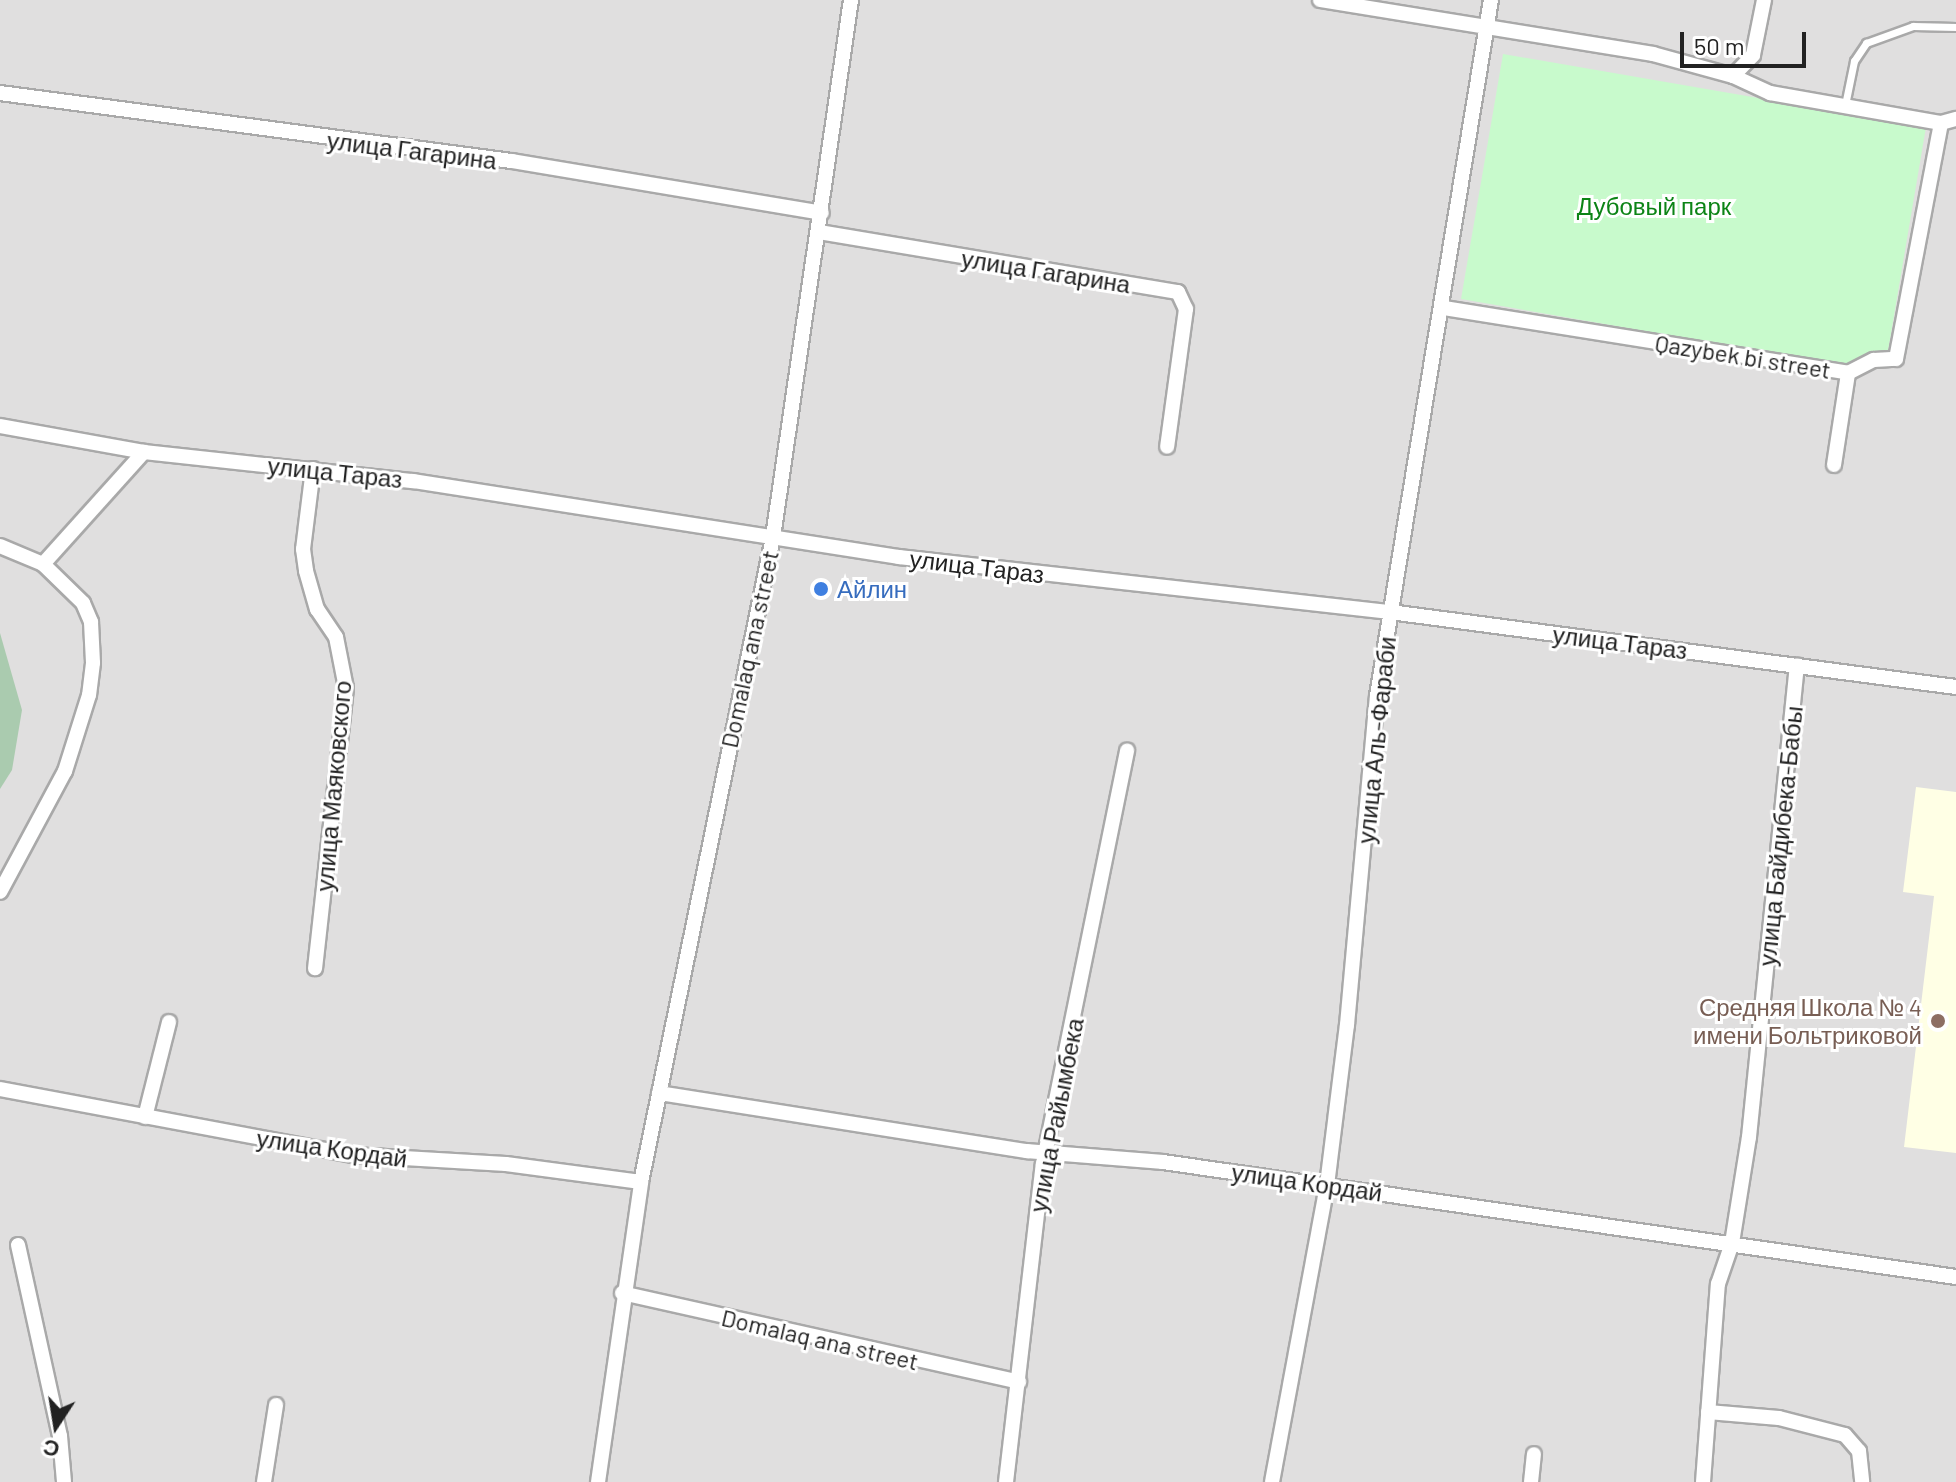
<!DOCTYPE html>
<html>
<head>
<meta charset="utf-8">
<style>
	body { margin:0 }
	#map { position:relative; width:1956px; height:1482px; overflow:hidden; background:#f2efe9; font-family:Barlow,sans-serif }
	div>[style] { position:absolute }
	.residential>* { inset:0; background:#e0dfdf }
	.education>* { inset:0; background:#ffffe5 }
	.cemetery>* { inset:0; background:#aacbaf }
	.park>* { inset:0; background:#c8facc }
	.roads { filter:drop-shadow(2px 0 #a9a9a9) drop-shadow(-2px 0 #a9a9a9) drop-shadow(0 2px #a9a9a9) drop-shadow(0 -2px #a9a9a9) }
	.service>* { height:7px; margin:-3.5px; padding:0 3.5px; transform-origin:3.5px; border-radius:3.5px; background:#fff }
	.minor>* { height:14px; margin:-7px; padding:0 7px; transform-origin:7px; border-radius:7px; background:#fff }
	.dots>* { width:22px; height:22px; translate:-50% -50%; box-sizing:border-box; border:4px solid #fff; border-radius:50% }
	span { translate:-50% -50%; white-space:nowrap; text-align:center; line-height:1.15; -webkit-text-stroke:6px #fff; paint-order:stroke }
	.street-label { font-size:24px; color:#222 }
	.park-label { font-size:24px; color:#0c8416 }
	.shop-label { font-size:24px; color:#366cbe }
	.left { translate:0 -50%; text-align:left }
	.education-label { font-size:24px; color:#785e54 }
	.right { translate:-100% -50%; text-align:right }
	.north { position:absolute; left:16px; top:1386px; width:80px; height:80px; -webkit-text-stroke:6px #fff; paint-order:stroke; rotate:192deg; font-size:22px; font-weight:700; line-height:32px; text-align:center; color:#222 }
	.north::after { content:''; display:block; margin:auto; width:28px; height:36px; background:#222; clip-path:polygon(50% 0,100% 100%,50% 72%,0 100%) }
	.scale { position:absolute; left:1680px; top:32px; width:126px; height:36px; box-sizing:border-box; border:4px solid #222; border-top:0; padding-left:10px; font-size:24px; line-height:28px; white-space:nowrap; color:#222; -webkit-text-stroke:6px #fff; paint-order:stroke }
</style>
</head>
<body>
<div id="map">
	<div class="residential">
		<i style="clip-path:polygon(0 0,1956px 0,1956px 1482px,0 1482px)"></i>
	</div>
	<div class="education">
		<i style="clip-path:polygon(1916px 787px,1956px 792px,1956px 1153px,1904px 1147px,1934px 896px,1903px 892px)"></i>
	</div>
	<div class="cemetery">
		<i style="clip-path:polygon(0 633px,22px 710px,12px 770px,0 789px)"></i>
	</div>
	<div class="park">
		<i style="clip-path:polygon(1503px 54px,1926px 127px,1888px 351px,1846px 366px,1461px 299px)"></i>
	</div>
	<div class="roads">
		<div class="service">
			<i style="left:1845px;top:105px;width:45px;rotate:-78.4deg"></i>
			<i style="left:1854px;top:61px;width:22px;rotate:-56deg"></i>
			<i style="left:1866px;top:43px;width:50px;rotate:-19.9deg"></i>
			<i style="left:1913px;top:26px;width:43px;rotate:1.3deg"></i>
		</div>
		<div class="minor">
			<i style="left:1320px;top:0;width:337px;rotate:9.2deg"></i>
			<i style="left:1653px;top:54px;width:83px;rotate:15.4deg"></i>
			<i style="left:1733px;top:76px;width:41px;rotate:24.7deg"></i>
			<i style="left:1770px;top:93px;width:174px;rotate:10deg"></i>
			<i style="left:1941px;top:123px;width:16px;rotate:-15deg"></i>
			<i style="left:1733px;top:76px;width:29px;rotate:-46deg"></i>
			<i style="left:1753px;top:55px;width:56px;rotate:-78.7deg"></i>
			<i style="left:0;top:93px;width:516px;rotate:7.57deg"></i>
			<i style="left:512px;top:161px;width:314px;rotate:9.5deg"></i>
			<i style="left:819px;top:232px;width:364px;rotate:9.5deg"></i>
			<i style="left:1178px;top:292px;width:19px;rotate:65deg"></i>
			<i style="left:1186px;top:309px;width:139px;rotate:97.8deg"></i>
			<i style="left:1444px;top:308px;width:409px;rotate:9.1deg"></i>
			<i style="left:1848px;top:373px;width:29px;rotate:-27deg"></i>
			<i style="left:1874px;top:360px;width:22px;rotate:-3deg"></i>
			<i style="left:1896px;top:359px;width:240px;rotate:-79.2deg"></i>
			<i style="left:0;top:426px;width:146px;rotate:10.2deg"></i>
			<i style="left:144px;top:452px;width:271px;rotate:6.2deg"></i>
			<i style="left:413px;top:481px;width:492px;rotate:8.9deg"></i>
			<i style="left:899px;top:557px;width:494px;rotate:6.4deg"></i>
			<i style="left:1390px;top:612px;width:571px;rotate:7.55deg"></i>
			<i style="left:1834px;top:465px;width:93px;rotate:-81.3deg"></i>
			<i style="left:313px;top:469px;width:81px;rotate:97.1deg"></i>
			<i style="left:303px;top:549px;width:22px;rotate:82deg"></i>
			<i style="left:306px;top:571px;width:40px;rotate:74deg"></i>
			<i style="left:317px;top:609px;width:34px;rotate:56deg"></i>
			<i style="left:336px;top:637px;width:52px;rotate:78.9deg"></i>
			<i style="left:346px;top:688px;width:282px;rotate:96.3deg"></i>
			<i style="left:0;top:546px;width:47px;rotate:22.7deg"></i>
			<i style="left:43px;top:564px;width:56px;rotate:44.3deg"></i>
			<i style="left:83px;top:603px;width:21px;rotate:67deg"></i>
			<i style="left:91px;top:622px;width:41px;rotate:87.2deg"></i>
			<i style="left:93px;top:663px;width:32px;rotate:97deg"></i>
			<i style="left:89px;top:695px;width:80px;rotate:107.5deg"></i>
			<i style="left:65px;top:771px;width:137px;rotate:118.2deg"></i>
			<i style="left:43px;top:564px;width:151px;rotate:-48deg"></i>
			<i style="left:0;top:1089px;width:359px;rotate:10.6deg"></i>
			<i style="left:353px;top:1155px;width:153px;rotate:3.4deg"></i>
			<i style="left:506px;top:1164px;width:136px;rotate:7.6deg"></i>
			<i style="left:659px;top:1093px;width:373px;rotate:9deg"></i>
			<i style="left:1027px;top:1151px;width:136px;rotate:4.6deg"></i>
			<i style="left:1163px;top:1162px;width:801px;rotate:8.25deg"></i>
			<i style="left:145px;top:1117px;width:98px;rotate:-75.8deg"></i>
			<i style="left:18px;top:1245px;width:196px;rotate:77.6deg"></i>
			<i style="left:60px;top:1436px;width:46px;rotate:85deg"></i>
			<i style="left:622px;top:1293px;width:407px;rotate:12.6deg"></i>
			<i style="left:1708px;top:1412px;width:71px;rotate:4.8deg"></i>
			<i style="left:1779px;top:1418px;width:68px;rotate:14.4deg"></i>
			<i style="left:1845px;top:1435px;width:21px;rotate:49deg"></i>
			<i style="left:1859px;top:1451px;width:31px;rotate:84deg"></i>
			<i style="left:264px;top:1482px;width:78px;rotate:-81.1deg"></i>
			<i style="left:598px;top:1482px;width:303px;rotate:-81.8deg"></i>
			<i style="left:641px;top:1182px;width:658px;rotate:-78.43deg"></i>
			<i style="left:773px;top:537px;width:543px;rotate:-81.74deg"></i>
			<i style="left:1006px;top:1482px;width:320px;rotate:-83.4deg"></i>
			<i style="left:1043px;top:1164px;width:422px;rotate:-78.5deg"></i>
			<i style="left:1272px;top:1482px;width:302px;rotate:-79.5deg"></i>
			<i style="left:1327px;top:1185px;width:161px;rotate:-82.9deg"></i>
			<i style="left:1347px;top:1025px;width:330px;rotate:-84.8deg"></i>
			<i style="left:1377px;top:696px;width:705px;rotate:-80.7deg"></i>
			<i style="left:1531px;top:1482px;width:28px;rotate:-84deg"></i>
			<i style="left:1703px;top:1482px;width:199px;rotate:-85.7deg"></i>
			<i style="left:1718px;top:1284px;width:43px;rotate:-71.1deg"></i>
			<i style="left:1732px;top:1243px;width:107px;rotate:-80.9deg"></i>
			<i style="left:1749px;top:1137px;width:474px;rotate:-84.2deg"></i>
		</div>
	</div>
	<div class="dots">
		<i style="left:821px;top:589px;background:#3f7fe0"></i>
		<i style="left:1938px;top:1021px;background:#8d6e63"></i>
	</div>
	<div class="street-label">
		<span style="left:412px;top:150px;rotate:7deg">улица Гагарина</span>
		<span style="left:1046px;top:271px;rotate:9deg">улица Гагарина</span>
		<span style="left:1743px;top:356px;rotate:9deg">Qazybek bi street</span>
		<span style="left:335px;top:472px;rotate:6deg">улица Тараз</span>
		<span style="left:977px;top:566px;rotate:7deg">улица Тараз</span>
		<span style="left:1620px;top:642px;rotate:7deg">улица Тараз</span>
		<span style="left:749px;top:649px;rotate:-78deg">Domalaq ana street</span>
		<span style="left:1376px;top:740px;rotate:-84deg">улица Аль-Фараби</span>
		<span style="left:333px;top:786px;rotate:-85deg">улица Маяковского</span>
		<span style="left:1780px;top:836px;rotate:-84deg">улица Байдибека-Бабы</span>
		<span style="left:1056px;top:1115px;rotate:-79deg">улица Райымбека</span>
		<span style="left:332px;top:1148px;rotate:8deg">улица Кордай</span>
		<span style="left:1307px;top:1182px;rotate:8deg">улица Кордай</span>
		<span style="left:820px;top:1339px;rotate:13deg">Domalaq ana street</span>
	</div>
	<div class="park-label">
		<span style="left:1654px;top:206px">Дубовый парк</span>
	</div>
	<div class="shop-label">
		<span class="left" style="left:837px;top:589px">Айлин</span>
	</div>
	<div class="education-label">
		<span class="right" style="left:1922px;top:1021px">Средняя Школа № 4<br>имени Больтриковой</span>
	</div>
	<div class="north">С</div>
	<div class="scale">50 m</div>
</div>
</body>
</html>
